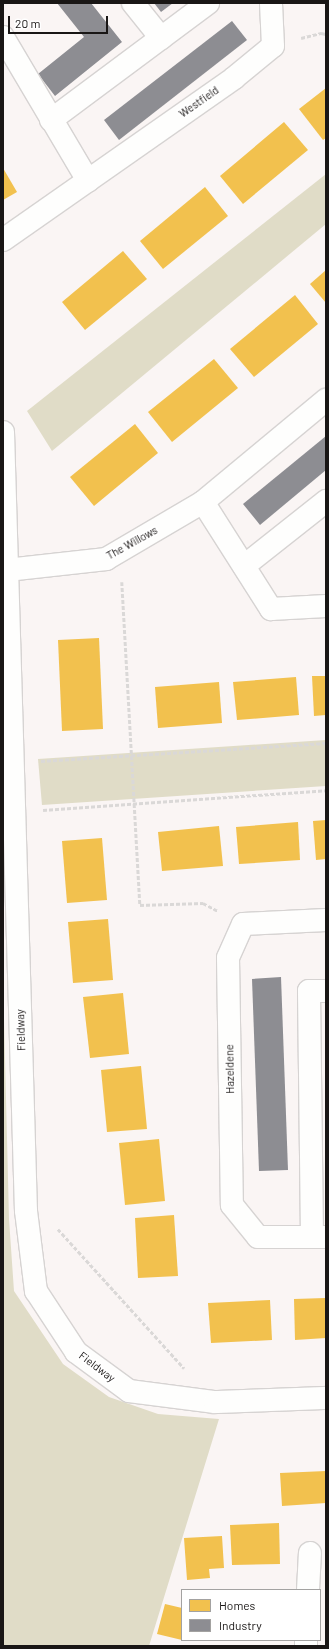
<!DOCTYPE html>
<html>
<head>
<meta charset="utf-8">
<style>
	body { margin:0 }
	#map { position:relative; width:329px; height:1649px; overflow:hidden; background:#faf5f4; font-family:Barlow,sans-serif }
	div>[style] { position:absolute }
	.green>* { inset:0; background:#e0dcc7 }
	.homes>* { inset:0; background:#f2c14e }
	.industry>* { inset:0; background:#8d8d92 }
	.path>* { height:2.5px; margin-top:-1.25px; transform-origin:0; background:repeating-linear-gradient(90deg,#dad8d7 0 4px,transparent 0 6px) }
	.roads { filter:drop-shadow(1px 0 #d6d3d2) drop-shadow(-1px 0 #d6d3d2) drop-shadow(0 1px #d6d3d2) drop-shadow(0 -1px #d6d3d2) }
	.minor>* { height:22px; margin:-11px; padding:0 11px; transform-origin:11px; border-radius:11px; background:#fefefd }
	span { translate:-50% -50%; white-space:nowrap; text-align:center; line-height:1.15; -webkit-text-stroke:4px #fff; paint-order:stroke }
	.street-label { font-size:11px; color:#191615 }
	.frame { position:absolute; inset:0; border:4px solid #191615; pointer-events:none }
	.legend { position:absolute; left:181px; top:1589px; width:140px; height:52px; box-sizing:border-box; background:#fff; border:1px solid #a3a2a1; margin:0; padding:5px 7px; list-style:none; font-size:12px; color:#191615 }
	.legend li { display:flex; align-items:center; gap:8px; height:20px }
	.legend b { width:20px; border:1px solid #a3a2a1 }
	.scale { position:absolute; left:8px; top:16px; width:100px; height:18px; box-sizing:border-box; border:2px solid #191615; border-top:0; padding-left:5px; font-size:12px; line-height:14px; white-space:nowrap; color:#191615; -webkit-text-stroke:3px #fff; paint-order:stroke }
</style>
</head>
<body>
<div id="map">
	<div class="green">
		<i style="clip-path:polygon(326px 174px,326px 224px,52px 451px,27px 411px)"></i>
		<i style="clip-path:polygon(326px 740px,326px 786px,42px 805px,38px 759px)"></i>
		<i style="clip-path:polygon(3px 977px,9px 1219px,14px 1291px,63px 1364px,109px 1397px,158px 1414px,219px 1419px,149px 1646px,3px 1646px)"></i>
	</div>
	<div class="homes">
		<i style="clip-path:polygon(326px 88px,326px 138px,323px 140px,299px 109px)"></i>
		<i style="clip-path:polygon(284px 122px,308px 150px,243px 204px,220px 176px)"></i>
		<i style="clip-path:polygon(3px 168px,17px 192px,3px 200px)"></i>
		<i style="clip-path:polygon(205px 187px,228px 216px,163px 269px,140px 241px)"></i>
		<i style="clip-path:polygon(123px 251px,147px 279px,85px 330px,62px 302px)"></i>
		<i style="clip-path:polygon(326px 270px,326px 303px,310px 284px)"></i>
		<i style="clip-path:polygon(295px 295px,318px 324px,254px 377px,230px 349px)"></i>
		<i style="clip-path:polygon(214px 359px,238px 388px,172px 442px,148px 412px)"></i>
		<i style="clip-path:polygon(135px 424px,158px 453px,94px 506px,70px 477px)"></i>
		<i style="clip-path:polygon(99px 638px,103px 729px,62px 731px,58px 640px)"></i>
		<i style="clip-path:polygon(312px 676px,326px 676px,326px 715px,314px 716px)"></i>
		<i style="clip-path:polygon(296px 677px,299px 715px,237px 720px,233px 682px)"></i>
		<i style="clip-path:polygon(219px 682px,222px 723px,158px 728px,155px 687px)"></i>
		<i style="clip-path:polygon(326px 820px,326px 859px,316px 860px,313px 821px)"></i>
		<i style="clip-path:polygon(298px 822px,300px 860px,239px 864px,236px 827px)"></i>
		<i style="clip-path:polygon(219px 826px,223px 866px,162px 871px,158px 832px)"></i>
		<i style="clip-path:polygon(102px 838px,107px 900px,67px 903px,62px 841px)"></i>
		<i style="clip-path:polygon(108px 919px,113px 980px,73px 983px,68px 922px)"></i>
		<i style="clip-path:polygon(123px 993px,129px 1054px,90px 1058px,83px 997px)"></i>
		<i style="clip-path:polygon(141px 1066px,147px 1129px,107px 1132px,101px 1070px)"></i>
		<i style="clip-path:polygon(159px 1139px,165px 1201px,125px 1205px,119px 1143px)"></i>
		<i style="clip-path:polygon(174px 1215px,178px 1276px,138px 1278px,135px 1218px)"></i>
		<i style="clip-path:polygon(325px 1298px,326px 1338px,295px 1340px,294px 1299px)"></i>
		<i style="clip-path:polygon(270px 1300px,272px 1340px,211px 1343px,208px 1303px)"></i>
		<i style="clip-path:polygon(326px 1471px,326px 1503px,282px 1506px,280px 1473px)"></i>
		<i style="clip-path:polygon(279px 1523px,280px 1564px,232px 1565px,230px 1525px)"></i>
		<i style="clip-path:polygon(222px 1536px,224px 1568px,209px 1569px,210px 1578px,187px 1580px,184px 1538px)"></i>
		<i style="clip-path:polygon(165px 1604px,182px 1608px,182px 1640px,157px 1634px)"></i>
	</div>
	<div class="industry">
		<i style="clip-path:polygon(57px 3px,91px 3px,122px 42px,55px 96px,38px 74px,84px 37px)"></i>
		<i style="clip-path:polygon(154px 3px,173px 3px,161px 12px)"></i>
		<i style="clip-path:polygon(232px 21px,247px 40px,119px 140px,104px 120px)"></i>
		<i style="clip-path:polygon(326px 436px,326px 470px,260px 525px,243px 504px)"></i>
		<i style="clip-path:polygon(281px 977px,288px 1170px,259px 1171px,252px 979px)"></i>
	</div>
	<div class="path">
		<i style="left:301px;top:38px;width:21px;rotate:-14deg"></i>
		<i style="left:321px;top:33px;width:5px;rotate:11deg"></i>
		<i style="left:122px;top:582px;width:324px;rotate:86.8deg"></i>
		<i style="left:140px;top:905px;width:63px;rotate:-1.8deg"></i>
		<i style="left:203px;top:903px;width:17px;rotate:28deg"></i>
		<i style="left:41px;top:761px;width:286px;rotate:-3.6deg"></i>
		<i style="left:43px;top:810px;width:284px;rotate:-4deg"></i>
		<i style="left:58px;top:1229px;width:188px;rotate:47.8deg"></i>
	</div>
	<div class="roads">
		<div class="minor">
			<i style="left:133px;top:3px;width:45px;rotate:51.3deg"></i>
			<i style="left:3px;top:37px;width:167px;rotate:59.4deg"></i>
			<i style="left:51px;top:120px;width:196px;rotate:-36.7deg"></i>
			<i style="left:3px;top:240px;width:282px;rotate:-35deg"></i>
			<i style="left:234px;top:78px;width:50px;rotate:-39.4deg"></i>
			<i style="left:273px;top:46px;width:43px;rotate:-92.7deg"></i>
			<i style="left:3px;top:432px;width:779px;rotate:88.31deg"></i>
			<i style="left:26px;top:1211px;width:81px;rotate:82.9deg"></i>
			<i style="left:36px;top:1291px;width:73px;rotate:56.7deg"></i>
			<i style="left:76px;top:1352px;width:66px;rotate:36.3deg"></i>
			<i style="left:129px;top:1391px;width:87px;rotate:7.3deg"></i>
			<i style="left:215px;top:1402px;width:111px;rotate:-2.1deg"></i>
			<i style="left:203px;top:502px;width:127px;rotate:57.6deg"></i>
			<i style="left:271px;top:609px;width:55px;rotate:-3.1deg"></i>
			<i style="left:244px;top:566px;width:105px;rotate:-38.4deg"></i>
			<i style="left:7px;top:570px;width:100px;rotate:-6.3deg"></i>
			<i style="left:106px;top:559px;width:113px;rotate:-30.4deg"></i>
			<i style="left:203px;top:502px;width:160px;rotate:-39.7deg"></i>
			<i style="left:326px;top:920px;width:83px;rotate:177.2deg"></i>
			<i style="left:243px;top:924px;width:37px;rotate:114deg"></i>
			<i style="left:228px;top:958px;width:247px;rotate:89.1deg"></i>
			<i style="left:232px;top:1205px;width:41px;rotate:50.9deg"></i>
			<i style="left:258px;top:1237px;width:68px"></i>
			<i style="left:312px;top:1237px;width:246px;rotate:-90.7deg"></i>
			<i style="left:309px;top:991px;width:17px"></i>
			<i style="left:308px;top:1590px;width:37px;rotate:-87deg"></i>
			<i style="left:306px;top:1646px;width:6px;rotate:-90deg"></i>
		</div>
	</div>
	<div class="street-label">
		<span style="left:199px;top:102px;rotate:-35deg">Westfield</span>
		<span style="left:132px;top:543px;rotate:-29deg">The Willows</span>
		<span style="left:21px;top:1030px;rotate:-92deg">Fieldway</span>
		<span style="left:230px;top:1069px;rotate:-91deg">Hazeldene</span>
		<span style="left:97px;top:1367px;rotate:37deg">Fieldway</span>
	</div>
	<div class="frame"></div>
	<ul class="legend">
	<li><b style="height:11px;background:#f2c14e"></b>Homes</li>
	<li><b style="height:11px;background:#8d8d92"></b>Industry</li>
	</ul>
	<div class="scale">20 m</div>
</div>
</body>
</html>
